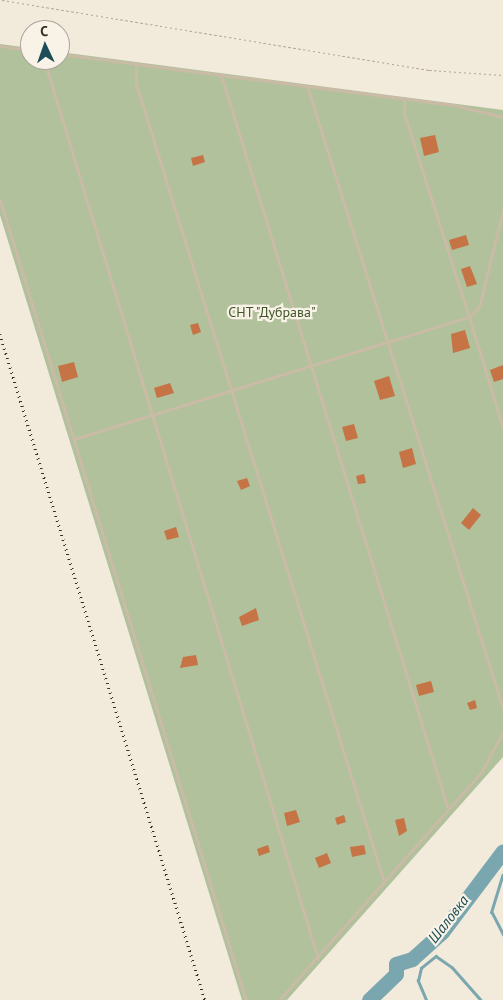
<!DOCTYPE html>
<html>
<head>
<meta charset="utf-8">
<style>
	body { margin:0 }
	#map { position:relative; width:503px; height:1000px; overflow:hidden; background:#f2eadb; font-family:"PT Sans",sans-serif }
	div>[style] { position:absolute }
	.green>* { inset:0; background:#b0c19b }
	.stream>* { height:2.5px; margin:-1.25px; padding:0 1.25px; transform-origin:1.25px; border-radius:1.25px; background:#7aa7af }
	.river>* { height:15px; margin:-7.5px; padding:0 7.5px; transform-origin:7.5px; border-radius:7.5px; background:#7aa7af }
	.building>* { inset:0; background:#c67345 }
	.path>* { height:1px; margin-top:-0.5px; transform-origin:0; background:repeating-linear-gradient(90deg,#b6a591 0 2.5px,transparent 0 5px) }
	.lane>* { height:3px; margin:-1.5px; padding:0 1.5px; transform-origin:1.5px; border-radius:1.5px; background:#cabba7 }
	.rail>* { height:2.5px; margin-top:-1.25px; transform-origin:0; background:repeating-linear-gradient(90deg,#362e28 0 1px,transparent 0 5px) }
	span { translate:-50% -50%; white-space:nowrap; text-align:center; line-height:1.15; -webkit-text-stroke:4.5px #f9f3e7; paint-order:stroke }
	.park-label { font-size:14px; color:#41552b }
	.water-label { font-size:15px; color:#1d4d58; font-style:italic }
	.north { position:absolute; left:20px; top:20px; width:50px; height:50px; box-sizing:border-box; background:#f9f3e7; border:1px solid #aba49b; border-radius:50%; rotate:357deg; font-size:14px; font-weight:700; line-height:20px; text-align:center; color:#362e28 }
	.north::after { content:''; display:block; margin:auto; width:18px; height:22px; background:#1d4d58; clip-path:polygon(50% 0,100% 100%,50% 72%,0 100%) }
</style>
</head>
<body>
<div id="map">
	<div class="green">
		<i style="clip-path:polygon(0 44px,30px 48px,30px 60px,60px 60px,60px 52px,503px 110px,503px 757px,287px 1000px,242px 1000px,0 215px)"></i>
	</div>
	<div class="stream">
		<i style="left:503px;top:875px;width:39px;rotate:107deg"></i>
		<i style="left:492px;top:912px;width:25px;rotate:63deg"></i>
		<i style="left:426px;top:1000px;width:21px;rotate:-113deg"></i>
		<i style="left:418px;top:981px;width:13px;rotate:-77deg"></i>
		<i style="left:421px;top:968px;width:19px;rotate:-39deg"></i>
		<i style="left:436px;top:956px;width:19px;rotate:35deg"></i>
		<i style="left:452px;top:967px;width:44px;rotate:48.7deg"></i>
	</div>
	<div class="river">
		<i style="left:369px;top:1000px;width:37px;rotate:-44deg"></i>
		<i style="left:396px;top:974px;width:10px;rotate:-90deg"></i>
		<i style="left:396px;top:964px;width:17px;rotate:-17deg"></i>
		<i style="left:412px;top:959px;width:40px;rotate:-42deg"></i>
		<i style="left:442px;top:932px;width:101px;rotate:-53deg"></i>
	</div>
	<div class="building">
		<i style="clip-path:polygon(435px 135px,439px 152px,424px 156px,420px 138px)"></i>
		<i style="clip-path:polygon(203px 155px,205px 162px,193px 166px,191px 158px)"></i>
		<i style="clip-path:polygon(466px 235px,469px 245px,452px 250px,449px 240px)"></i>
		<i style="clip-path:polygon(470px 266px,477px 284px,467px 287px,461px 269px)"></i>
		<i style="clip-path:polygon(198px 323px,201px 332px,193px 335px,190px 325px)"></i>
		<i style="clip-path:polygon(465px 330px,470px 348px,453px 353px,451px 334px)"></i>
		<i style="clip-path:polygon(74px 362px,78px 377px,62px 382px,58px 366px)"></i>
		<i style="clip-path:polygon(503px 365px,503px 379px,494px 382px,490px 370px)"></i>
		<i style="clip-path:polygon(389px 376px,395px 396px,380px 400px,374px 381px)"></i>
		<i style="clip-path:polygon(170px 383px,174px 393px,157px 398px,154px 388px)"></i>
		<i style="clip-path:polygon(354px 424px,358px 438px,346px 441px,342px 427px)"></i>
		<i style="clip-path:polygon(412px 448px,416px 464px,403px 468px,399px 452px)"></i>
		<i style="clip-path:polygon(364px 474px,366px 483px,358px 484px,356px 476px)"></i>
		<i style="clip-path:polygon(247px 478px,250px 486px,241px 490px,237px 481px)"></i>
		<i style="clip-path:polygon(473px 508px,481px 515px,469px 530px,461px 523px)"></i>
		<i style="clip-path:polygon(176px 527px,179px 537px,167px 540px,164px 531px)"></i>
		<i style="clip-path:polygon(256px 608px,259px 620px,242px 626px,239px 617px)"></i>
		<i style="clip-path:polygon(196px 655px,198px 665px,180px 668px,183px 657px)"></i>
		<i style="clip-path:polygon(431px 681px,434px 692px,419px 696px,416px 685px)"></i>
		<i style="clip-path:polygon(475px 700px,477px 708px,470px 710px,467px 703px)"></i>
		<i style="clip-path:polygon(296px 810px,300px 822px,287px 826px,284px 813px)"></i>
		<i style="clip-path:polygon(344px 815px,346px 822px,337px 825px,335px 818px)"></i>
		<i style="clip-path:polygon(404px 818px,407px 831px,399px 836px,395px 820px)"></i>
		<i style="clip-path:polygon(268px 845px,270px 852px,259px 856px,257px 849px)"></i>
		<i style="clip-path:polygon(364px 845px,366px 854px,352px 857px,350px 847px)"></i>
		<i style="clip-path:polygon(327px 853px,331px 863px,319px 868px,315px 858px)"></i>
	</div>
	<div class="path">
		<i style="left:2px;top:0;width:433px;rotate:9.3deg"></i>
		<i style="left:429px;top:70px;width:74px;rotate:3.9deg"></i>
	</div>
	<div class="lane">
		<i style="left:0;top:46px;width:30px;rotate:8deg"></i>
		<i style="left:60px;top:54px;width:396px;rotate:7.4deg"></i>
		<i style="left:453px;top:105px;width:51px;rotate:13.5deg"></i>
		<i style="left:44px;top:60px;width:940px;rotate:73.05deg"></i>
		<i style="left:136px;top:64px;width:20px;rotate:90deg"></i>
		<i style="left:136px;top:84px;width:836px;rotate:72.74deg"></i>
		<i style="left:221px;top:75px;width:765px;rotate:72.82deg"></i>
		<i style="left:307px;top:86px;width:653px;rotate:72.54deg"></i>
		<i style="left:0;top:200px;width:837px;rotate:72.91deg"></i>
		<i style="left:503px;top:210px;width:100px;rotate:103.9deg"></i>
		<i style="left:479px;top:307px;width:14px;rotate:135deg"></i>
		<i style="left:469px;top:317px;width:116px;rotate:73deg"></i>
		<i style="left:74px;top:439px;width:413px;rotate:-17.2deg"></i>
		<i style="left:469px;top:317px;width:214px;rotate:-107.7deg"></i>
		<i style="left:404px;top:113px;width:14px;rotate:-90deg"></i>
		<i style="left:279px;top:1000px;width:306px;rotate:-48.4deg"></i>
		<i style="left:482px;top:771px;width:44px;rotate:-61.7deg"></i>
	</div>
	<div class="rail">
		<i style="left:0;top:334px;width:697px;rotate:72.89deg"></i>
	</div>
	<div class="park-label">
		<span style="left:272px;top:312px">СНТ "Дубрава"</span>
	</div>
	<div class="water-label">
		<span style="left:448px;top:919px;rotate:-52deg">Шаловка</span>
	</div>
	<div class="north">С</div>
</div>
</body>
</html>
